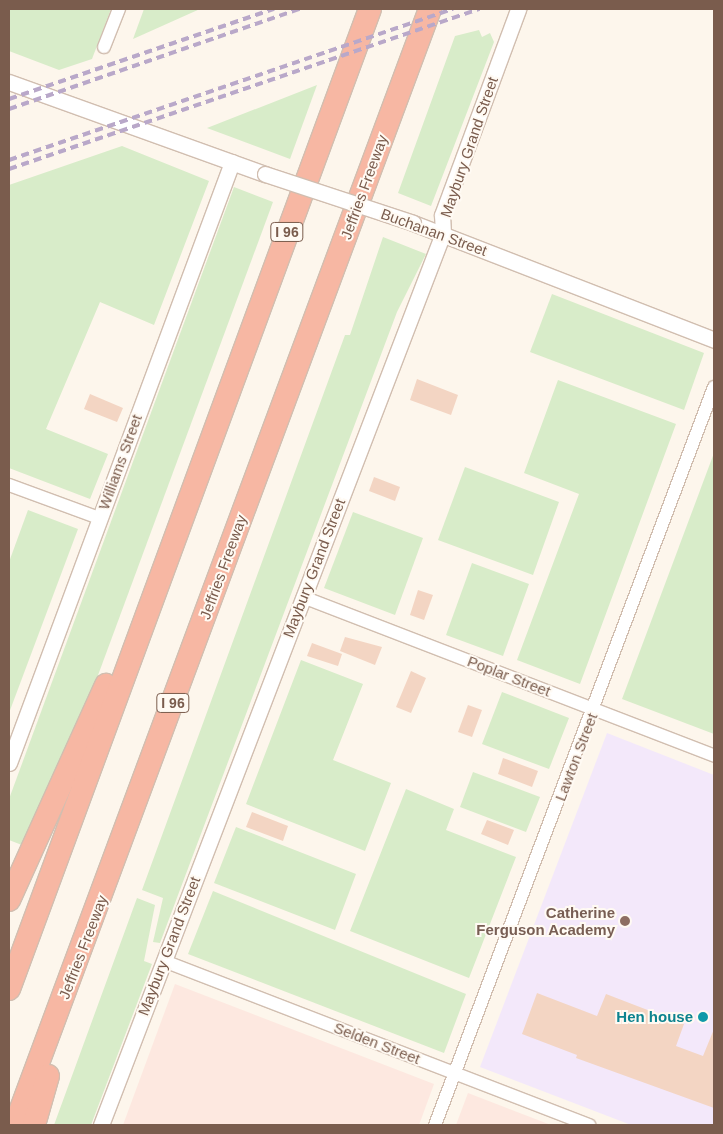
<!DOCTYPE html>
<html>
<head>
<meta charset="utf-8">
<style>
	body { margin:0 }
	#map { position:relative; width:723px; height:1134px; overflow:hidden; background:#fdf6ec; font-family:Arial,sans-serif }
	div>[style] { position:absolute }
	.commercial>* { inset:0; background:#fde8e0 }
	.education>* { inset:0; background:#f3e8fa }
	.green>* { inset:0; background:#d8ecc9 }
	.building>* { inset:0; background:#f3d5c3 }
	.roads { filter:drop-shadow(1px 0 #d1beb0) drop-shadow(-1px 0 #d1beb0) drop-shadow(0 1px #d1beb0) drop-shadow(0 -1px #d1beb0) }
	.minor>* { height:12px; margin:-6px; padding:0 6px; transform-origin:6px; border-radius:6px; background:#fff }
	.tertiary>* { height:15px; margin:-7.5px; padding:0 7.5px; transform-origin:7.5px; border-radius:7.5px; background:#fff }
	.motorway>* { height:22px; margin:-11px; padding:0 11px; transform-origin:11px; border-radius:11px; background:#f7b7a3 }
	.rail>* { height:4px; margin-top:-2px; transform-origin:0; background:repeating-linear-gradient(90deg,#b9a8c9 0 8px,transparent 0 13px) }
	.bridges { filter:drop-shadow(1px 0 #d1beb0) drop-shadow(-1px 0 #d1beb0) drop-shadow(0 1px #d1beb0) drop-shadow(0 -1px #d1beb0) }
	.tertiary-bridge>* { height:15px; margin:-7.5px; padding:0 7.5px; transform-origin:7.5px; border-radius:7.5px; background:#fff }
	.dots>* { width:14px; height:14px; translate:-50% -50%; box-sizing:border-box; border:2px solid #fffaf3; border-radius:50% }
	span { translate:-50% -50%; white-space:nowrap; text-align:center; line-height:1.15; -webkit-text-stroke:4px #fffaf3; paint-order:stroke }
	.shield-label span { padding:1px 4px; background:#fffaf3; border:1px solid; border-radius:4px; -webkit-text-stroke-width:0 }
	.shield-label { font-size:14px; color:#7a5c4d; font-weight:700 }
	.street-label { font-size:15px; color:#7a5c4d }
	.education-label { font-size:15px; color:#785e54; font-weight:700 }
	.right { translate:-100% -50%; text-align:right }
	.culture-label { font-size:15px; color:#0d838f; font-weight:700 }
	.frame { position:absolute; inset:0; border:10px solid #7a5c4d; pointer-events:none }
</style>
</head>
<body>
<div id="map">
	<div class="commercial">
		<i style="clip-path:polygon(175px 984px,434px 1084px,419px 1125px,123px 1125px)"></i>
		<i style="clip-path:polygon(468px 1093px,551px 1125px,456px 1125px)"></i>
	</div>
	<div class="education">
		<i style="clip-path:polygon(607px 733px,714px 775px,714px 1125px,631px 1125px,480px 1067px)"></i>
	</div>
	<div class="green">
		<i style="clip-path:polygon(9px 9px,111px 9px,92px 59px,59px 70px,9px 51px)"></i>
		<i style="clip-path:polygon(144px 9px,200px 9px,133px 39px)"></i>
		<i style="clip-path:polygon(479px 30px,482px 37px,490px 33px,494px 42px,431px 206px,398px 193px,455px 36px)"></i>
		<i style="clip-path:polygon(317px 85px,290px 159px,207px 128px)"></i>
		<i style="clip-path:polygon(122px 146px,209px 181px,154px 325px,100px 302px,46px 429px,108px 454px,90px 499px,9px 468px,9px 185px)"></i>
		<i style="clip-path:polygon(234px 187px,273px 202px,87px 705px,27px 847px,9px 840px,9px 799px)"></i>
		<i style="clip-path:polygon(383px 237px,426px 254px,397px 312px,160px 943px,153px 942px,163px 898px,142px 890px,345px 335px,350px 335px)"></i>
		<i style="clip-path:polygon(552px 294px,704px 353px,684px 410px,530px 352px)"></i>
		<i style="clip-path:polygon(558px 380px,676px 424px,580px 684px,517px 660px,579px 494px,524px 473px)"></i>
		<i style="clip-path:polygon(714px 453px,714px 734px,622px 699px)"></i>
		<i style="clip-path:polygon(465px 467px,559px 502px,533px 575px,438px 540px)"></i>
		<i style="clip-path:polygon(28px 510px,78px 529px,9px 713px,9px 562px)"></i>
		<i style="clip-path:polygon(353px 512px,423px 538px,395px 615px,324px 588px)"></i>
		<i style="clip-path:polygon(472px 563px,529px 584px,503px 656px,446px 635px)"></i>
		<i style="clip-path:polygon(301px 660px,363px 684px,333px 760px,391px 783px,365px 851px,246px 804px)"></i>
		<i style="clip-path:polygon(502px 692px,569px 718px,549px 769px,482px 744px)"></i>
		<i style="clip-path:polygon(473px 772px,540px 797px,526px 832px,460px 807px)"></i>
		<i style="clip-path:polygon(406px 789px,454px 809px,446px 830px,516px 857px,469px 978px,350px 931px)"></i>
		<i style="clip-path:polygon(236px 827px,356px 874px,335px 930px,214px 883px)"></i>
		<i style="clip-path:polygon(213px 891px,466px 994px,444px 1053px,188px 954px)"></i>
		<i style="clip-path:polygon(137px 898px,155px 905px,144px 961px,152px 964px,91px 1125px,54px 1125px)"></i>
	</div>
	<div class="building">
		<i style="clip-path:polygon(417px 379px,458px 395px,451px 415px,410px 400px)"></i>
		<i style="clip-path:polygon(90px 394px,123px 408px,117px 422px,84px 409px)"></i>
		<i style="clip-path:polygon(374px 477px,400px 487px,395px 501px,369px 491px)"></i>
		<i style="clip-path:polygon(418px 590px,433px 595px,424px 620px,410px 615px)"></i>
		<i style="clip-path:polygon(345px 637px,382px 647px,375px 665px,340px 651px)"></i>
		<i style="clip-path:polygon(312px 643px,342px 654px,338px 666px,307px 656px)"></i>
		<i style="clip-path:polygon(411px 671px,426px 678px,411px 713px,396px 707px)"></i>
		<i style="clip-path:polygon(468px 705px,482px 710px,472px 737px,458px 732px)"></i>
		<i style="clip-path:polygon(503px 758px,538px 771px,532px 787px,498px 774px)"></i>
		<i style="clip-path:polygon(252px 812px,288px 826px,283px 841px,246px 827px)"></i>
		<i style="clip-path:polygon(487px 820px,514px 830px,508px 845px,481px 834px)"></i>
		<i style="clip-path:polygon(537px 993px,597px 1016px,606px 994px,684px 1024px,676px 1046px,703px 1056px,714px 1029px,714px 1108px,576px 1058px,577px 1055px,522px 1034px)"></i>
	</div>
	<div class="roads">
		<div class="minor">
			<i style="left:104px;top:47px;width:41px;rotate:-68.5deg"></i>
			<i style="left:9px;top:485px;width:96px;rotate:20.1deg"></i>
			<i style="left:303px;top:597px;width:441px;rotate:21.1deg"></i>
			<i style="left:164px;top:961px;width:456px;rotate:21.1deg"></i>
			<i style="left:435px;top:1125px;width:789px;rotate:-69.29deg"></i>
		</div>
		<div class="tertiary">
			<i style="left:9px;top:82px;width:272px;rotate:19.8deg"></i>
			<i style="left:413px;top:223px;width:323px;rotate:21.2deg"></i>
			<i style="left:9px;top:763px;width:641px;rotate:-69.64deg"></i>
			<i style="left:101px;top:1125px;width:955px;rotate:-69.02deg"></i>
			<i style="left:443px;top:233px;width:18px;rotate:-93deg"></i>
			<i style="left:442px;top:215px;width:220px;rotate:-69.7deg"></i>
		</div>
		<div class="motorway">
			<i style="left:9px;top:900px;width:236px;rotate:-65.7deg"></i>
			<i style="left:9px;top:989px;width:1044px;rotate:-69.78deg"></i>
			<i style="left:15px;top:1125px;width:1191px;rotate:-69.6deg"></i>
			<i style="left:34px;top:1125px;width:51px;rotate:-74.1deg"></i>
		</div>
	</div>
	<div class="rail">
		<i style="left:9px;top:99px;width:280px;rotate:-18.8deg"></i>
		<i style="left:9px;top:109px;width:308px;rotate:-19deg"></i>
		<i style="left:9px;top:160px;width:469px;rotate:-18.8deg"></i>
		<i style="left:9px;top:169px;width:497px;rotate:-18.8deg"></i>
	</div>
	<div class="bridges">
		<div class="tertiary-bridge">
			<i style="left:265px;top:174px;width:156px;rotate:18.3deg"></i>
		</div>
	</div>
	<div class="dots">
		<i style="left:625px;top:921px;background:#8d6e63"></i>
		<i style="left:703px;top:1017px;background:#0f9aa8"></i>
	</div>
	<div class="shield-label">
		<span style="left:287px;top:232px">I 96</span>
		<span style="left:173px;top:703px">I 96</span>
	</div>
	<div class="street-label">
		<span style="left:469px;top:147px;rotate:-71deg">Maybury Grand Street</span>
		<span style="left:364px;top:187px;rotate:-70deg">Jeffries Freeway</span>
		<span style="left:434px;top:232px;rotate:20deg">Buchanan Street</span>
		<span style="left:120px;top:462px;rotate:-70deg">Williams Street</span>
		<span style="left:223px;top:567px;rotate:-70deg">Jeffries Freeway</span>
		<span style="left:314px;top:568px;rotate:-69deg">Maybury Grand Street</span>
		<span style="left:509px;top:676px;rotate:21deg">Poplar Street</span>
		<span style="left:576px;top:757px;rotate:-69deg">Lawton Street</span>
		<span style="left:169px;top:946px;rotate:-69deg">Maybury Grand Street</span>
		<span style="left:83px;top:947px;rotate:-69deg">Jeffries Freeway</span>
		<span style="left:377px;top:1043px;rotate:21deg">Selden Street</span>
	</div>
	<div class="education-label">
		<span class="right" style="left:615px;top:921px">Catherine<br>Ferguson Academy</span>
	</div>
	<div class="culture-label">
		<span class="right" style="left:693px;top:1017px">Hen house</span>
	</div>
	<div class="frame"></div>
</div>
</body>
</html>
